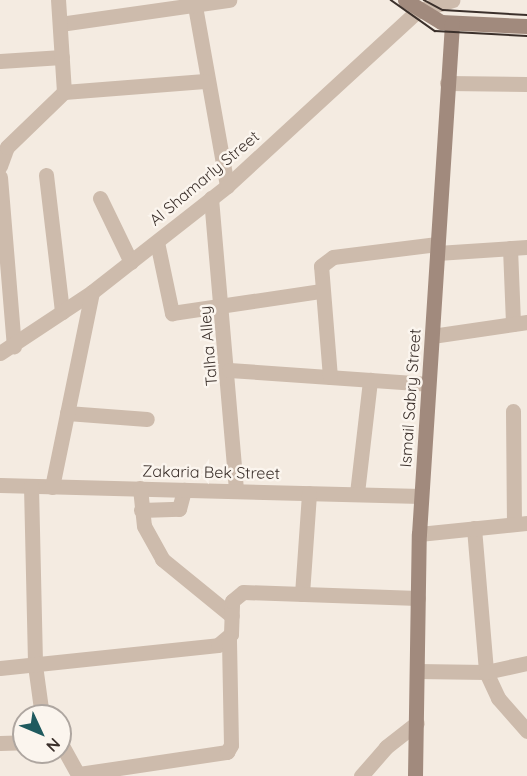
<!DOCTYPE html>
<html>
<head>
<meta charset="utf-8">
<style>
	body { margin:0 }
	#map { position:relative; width:527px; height:776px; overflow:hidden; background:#f4ebe1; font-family:Quicksand,sans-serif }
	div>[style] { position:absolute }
	.service>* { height:15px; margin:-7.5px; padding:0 7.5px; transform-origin:7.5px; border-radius:7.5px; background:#cdbbac }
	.minor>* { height:15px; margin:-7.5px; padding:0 7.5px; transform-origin:7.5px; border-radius:7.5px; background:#cdbbac }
	.secondary>* { height:15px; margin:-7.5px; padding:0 7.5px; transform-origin:7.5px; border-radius:7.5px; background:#a18a7d }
	.tram>* { height:1.5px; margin:-0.75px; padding:0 0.75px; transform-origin:0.75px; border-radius:0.75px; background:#3b302b }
	span { translate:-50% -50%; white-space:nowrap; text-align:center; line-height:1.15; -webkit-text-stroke:5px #fbf5ee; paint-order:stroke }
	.street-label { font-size:16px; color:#3b302b }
	.north { position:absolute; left:12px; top:704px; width:60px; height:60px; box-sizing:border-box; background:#fbf5ee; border:2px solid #aea6a0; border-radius:50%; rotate:134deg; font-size:16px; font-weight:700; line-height:24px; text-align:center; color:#3b302b }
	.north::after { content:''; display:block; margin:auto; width:21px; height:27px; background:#1f5a5e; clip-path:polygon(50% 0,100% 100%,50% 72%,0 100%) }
</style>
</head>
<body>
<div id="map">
	<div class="service">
		<i style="left:46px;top:175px;width:138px;rotate:83.3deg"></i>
		<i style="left:100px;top:198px;width:71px;rotate:64.2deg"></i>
		<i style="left:67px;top:413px;width:80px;rotate:4.3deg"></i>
		<i style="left:357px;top:493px;width:114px;rotate:-83.4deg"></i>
		<i style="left:141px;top:510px;width:38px;rotate:-2deg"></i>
		<i style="left:179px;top:509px;width:20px;rotate:-75deg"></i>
	</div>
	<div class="minor">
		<i style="left:195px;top:6px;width:183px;rotate:79.9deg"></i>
		<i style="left:60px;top:24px;width:171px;rotate:-8.1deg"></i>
		<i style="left:0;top:61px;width:62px;rotate:-3.7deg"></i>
		<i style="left:447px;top:83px;width:80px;rotate:0.7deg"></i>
		<i style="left:64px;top:92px;width:141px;rotate:-4.5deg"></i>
		<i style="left:0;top:166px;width:20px;rotate:-70deg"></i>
		<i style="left:7px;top:147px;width:79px;rotate:-44deg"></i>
		<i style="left:64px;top:92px;width:92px;rotate:-93.7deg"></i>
		<i style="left:0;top:177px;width:170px;rotate:85.3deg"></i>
		<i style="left:211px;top:198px;width:294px;rotate:85.1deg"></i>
		<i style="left:157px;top:242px;width:73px;rotate:78.1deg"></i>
		<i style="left:172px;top:313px;width:151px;rotate:-8.4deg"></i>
		<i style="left:510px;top:248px;width:76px;rotate:87.7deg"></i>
		<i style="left:437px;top:253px;width:90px;rotate:-3.8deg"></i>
		<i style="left:432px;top:336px;width:96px;rotate:-8.4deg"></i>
		<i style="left:0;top:353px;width:110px;rotate:-33.5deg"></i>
		<i style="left:92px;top:292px;width:172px;rotate:-38.1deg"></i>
		<i style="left:227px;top:186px;width:258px;rotate:-42.6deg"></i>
		<i style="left:417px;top:11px;width:37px;rotate:-17deg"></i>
		<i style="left:229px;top:370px;width:199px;rotate:4deg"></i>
		<i style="left:330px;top:377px;width:111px;rotate:-94.6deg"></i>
		<i style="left:321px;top:266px;width:15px;rotate:-37deg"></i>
		<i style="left:333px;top:257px;width:105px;rotate:-7.1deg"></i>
		<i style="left:513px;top:411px;width:113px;rotate:89.5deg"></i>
		<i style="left:0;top:485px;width:421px;rotate:1.5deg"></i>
		<i style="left:31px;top:486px;width:179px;rotate:88.7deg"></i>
		<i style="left:35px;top:665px;width:51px;rotate:82.2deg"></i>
		<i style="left:52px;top:487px;width:199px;rotate:-78.4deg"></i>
		<i style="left:140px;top:488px;width:38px;rotate:84deg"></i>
		<i style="left:144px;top:526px;width:38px;rotate:61deg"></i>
		<i style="left:162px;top:559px;width:90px;rotate:39.2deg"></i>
		<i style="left:474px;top:528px;width:144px;rotate:85.2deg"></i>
		<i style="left:486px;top:672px;width:29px;rotate:65deg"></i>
		<i style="left:498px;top:698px;width:44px;rotate:48.7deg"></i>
		<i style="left:419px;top:534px;width:109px;rotate:-5.8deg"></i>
		<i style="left:302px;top:594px;width:101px;rotate:-86deg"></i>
		<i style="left:0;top:668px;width:219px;rotate:-6deg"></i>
		<i style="left:218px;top:645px;width:17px;rotate:-40deg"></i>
		<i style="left:231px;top:634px;width:33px;rotate:-88deg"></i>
		<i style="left:232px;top:601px;width:14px;rotate:-39deg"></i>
		<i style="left:243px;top:592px;width:175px;rotate:2deg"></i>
		<i style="left:417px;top:671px;width:69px;rotate:0.8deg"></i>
		<i style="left:486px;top:672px;width:42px;rotate:-12.4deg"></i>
		<i style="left:60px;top:742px;width:39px;rotate:61deg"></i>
		<i style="left:0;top:743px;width:24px;rotate:-2deg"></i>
		<i style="left:79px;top:774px;width:150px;rotate:-8.5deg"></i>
		<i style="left:227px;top:752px;width:8px;rotate:-60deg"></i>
		<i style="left:231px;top:745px;width:107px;rotate:-91.1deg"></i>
		<i style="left:361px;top:776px;width:38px;rotate:-49deg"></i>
		<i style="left:386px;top:747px;width:39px;rotate:-38deg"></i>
	</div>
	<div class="secondary">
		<i style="left:405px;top:0;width:42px;rotate:31.4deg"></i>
		<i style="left:441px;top:22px;width:86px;rotate:2.7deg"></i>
		<i style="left:415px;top:776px;width:242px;rotate:-89.1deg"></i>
		<i style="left:419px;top:534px;width:511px;rotate:-86.3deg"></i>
	</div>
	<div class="tram">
		<i style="left:391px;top:0;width:54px;rotate:35.2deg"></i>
		<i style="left:435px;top:31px;width:92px;rotate:3.1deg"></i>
		<i style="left:424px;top:0;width:21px;rotate:28deg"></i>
		<i style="left:443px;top:10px;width:84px;rotate:3.4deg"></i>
	</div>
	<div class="street-label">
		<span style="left:204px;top:178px;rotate:-40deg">Al Shamarly Street</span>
		<span style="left:208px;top:346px;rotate:-95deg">Talha Alley</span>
		<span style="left:410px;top:398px;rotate:-86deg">Ismail Sabry Street</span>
		<span style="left:211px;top:472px;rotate:1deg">Zakaria Bek Street</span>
	</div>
	<div class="north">N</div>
</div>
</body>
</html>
